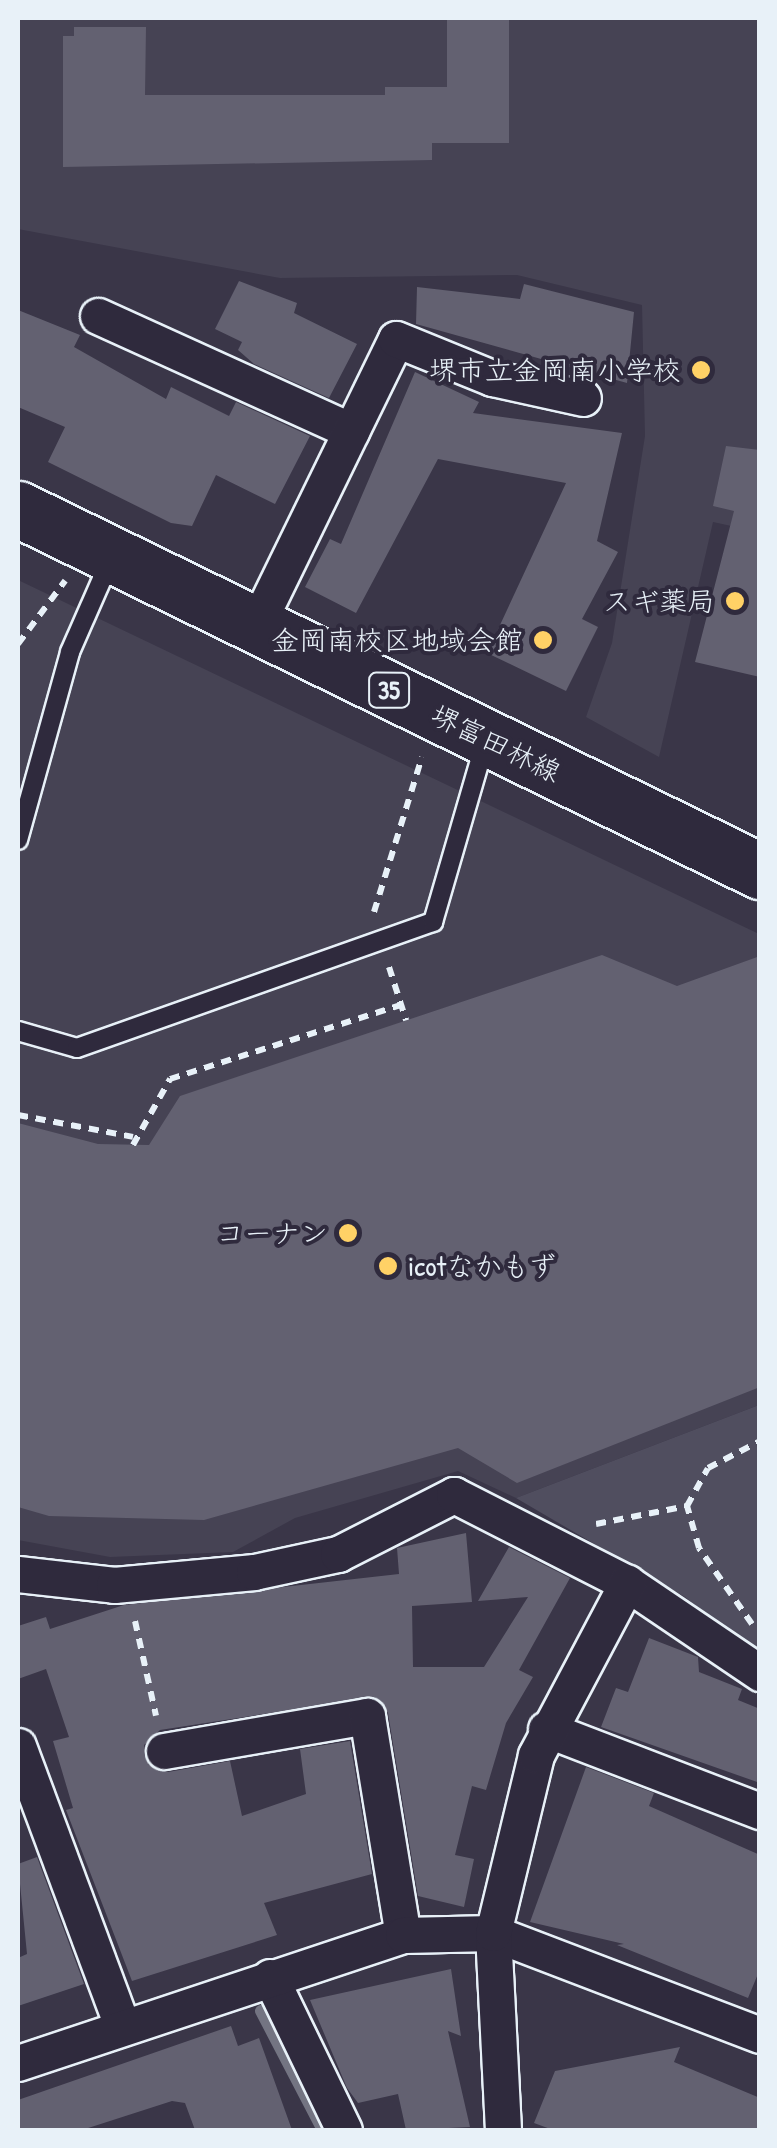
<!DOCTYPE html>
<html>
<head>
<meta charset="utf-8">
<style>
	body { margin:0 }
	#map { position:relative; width:777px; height:2148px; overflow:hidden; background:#3a3648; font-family:"Patrick Hand","Klee One",sans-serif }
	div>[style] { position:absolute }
	.built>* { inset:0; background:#464354 }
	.green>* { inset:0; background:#504e5f }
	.stream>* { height:12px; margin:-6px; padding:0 6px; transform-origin:6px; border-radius:6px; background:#737482 }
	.building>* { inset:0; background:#636171 }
	.path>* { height:6px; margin-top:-3px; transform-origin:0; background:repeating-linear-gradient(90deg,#e8f1f8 0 10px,transparent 0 18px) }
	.roads { filter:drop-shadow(2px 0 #e8f1f8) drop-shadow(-2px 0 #e8f1f8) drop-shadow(0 2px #e8f1f8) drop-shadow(0 -2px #e8f1f8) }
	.lane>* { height:18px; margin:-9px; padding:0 9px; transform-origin:9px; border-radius:9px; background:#2f2a3d }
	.street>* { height:35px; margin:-17.5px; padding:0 17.5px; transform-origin:17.5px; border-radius:17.5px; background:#2f2a3d }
	.primary>* { height:55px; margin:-27.5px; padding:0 27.5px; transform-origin:27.5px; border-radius:27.5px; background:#2f2a3d }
	.dots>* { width:28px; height:28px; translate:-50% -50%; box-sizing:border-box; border:5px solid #2f2a3d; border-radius:50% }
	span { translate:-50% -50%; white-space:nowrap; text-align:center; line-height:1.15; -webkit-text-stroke:8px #2f2a3d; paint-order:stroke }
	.shield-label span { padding:2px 8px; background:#2f2a3d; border:2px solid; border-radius:8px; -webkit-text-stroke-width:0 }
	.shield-label { font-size:25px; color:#e8f1f8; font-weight:700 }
	.poi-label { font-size:28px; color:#e8f1f8 }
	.right { translate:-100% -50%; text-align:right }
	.left { translate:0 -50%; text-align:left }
	.street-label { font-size:28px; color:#e8f1f8 }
	.frame { position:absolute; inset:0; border:20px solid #e8f1f8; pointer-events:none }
</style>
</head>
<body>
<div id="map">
	<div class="built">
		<i style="clip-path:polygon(18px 18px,759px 18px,759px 532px,713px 522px,659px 757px,586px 717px,612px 643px,645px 436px,642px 305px,517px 275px,280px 278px,18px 229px)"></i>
		<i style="clip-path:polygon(18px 580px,759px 934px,759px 1405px,516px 1498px,458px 1471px,295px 1518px,233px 1552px,110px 1557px,18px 1540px)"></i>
	</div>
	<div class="green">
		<i style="clip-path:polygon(759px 1405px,759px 1656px,685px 1597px,516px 1498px)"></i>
	</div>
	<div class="stream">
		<i style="left:261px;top:2011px;width:134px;rotate:62.5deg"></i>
	</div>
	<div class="building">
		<i style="clip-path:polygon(447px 18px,509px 18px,509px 143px,432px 143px,432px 160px,63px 167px,63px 36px,74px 36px,74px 27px,146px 27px,145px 95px,385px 95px,385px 87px,447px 87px)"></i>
		<i style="clip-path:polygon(239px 281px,297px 303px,294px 313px,357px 344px,329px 398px,254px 364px,238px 350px,242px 342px,215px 329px)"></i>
		<i style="clip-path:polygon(524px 284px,634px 312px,627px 383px,416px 324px,417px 287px,520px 299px)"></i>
		<i style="clip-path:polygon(18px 310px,80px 335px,74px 347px,166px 399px,171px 387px,229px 416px,236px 402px,310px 436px,275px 504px,216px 475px,192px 526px,171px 523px,48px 462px,65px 427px,18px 407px)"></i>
		<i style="clip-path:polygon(415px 372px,479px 402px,473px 413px,622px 433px,597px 541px,618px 552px,582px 619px,598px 627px,566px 691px,487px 653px,566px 483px,438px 459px,356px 613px,305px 587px,330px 539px,341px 544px)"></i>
		<i style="clip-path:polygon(726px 446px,760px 450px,760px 677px,695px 662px,734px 511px,713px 506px)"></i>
		<i style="clip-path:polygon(602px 955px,677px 986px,760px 956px,760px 1387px,517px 1483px,458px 1448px,204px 1520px,49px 1516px,18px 1507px,18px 1123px,98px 1144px,149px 1145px,180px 1096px)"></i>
		<i style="clip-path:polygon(466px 1533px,472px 1602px,412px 1606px,413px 1667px,484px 1667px,528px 1597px,478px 1601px,509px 1547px,570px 1578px,519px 1670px,533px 1677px,506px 1723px,486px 1790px,472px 1786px,455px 1855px,474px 1859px,464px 1907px,418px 1896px,388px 1713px,375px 1697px,160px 1730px,144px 1745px,148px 1765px,168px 1772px,230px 1761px,242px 1816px,306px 1794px,300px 1749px,350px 1741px,372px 1874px,264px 1903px,277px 1935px,132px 1981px,66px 1810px,73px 1808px,53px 1741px,69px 1737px,46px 1669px,18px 1679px,18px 1626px,46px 1617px,50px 1629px,124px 1605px,399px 1574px,397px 1548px)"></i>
		<i style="clip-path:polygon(649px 1638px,698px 1657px,699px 1672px,742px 1689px,738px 1700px,760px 1709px,760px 1783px,601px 1727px,616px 1688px,628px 1692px)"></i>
		<i style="clip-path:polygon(586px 1767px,654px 1793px,649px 1806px,760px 1855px,760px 1969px,748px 1998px,617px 1945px,624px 1944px,530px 1922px)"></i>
		<i style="clip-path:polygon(37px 1857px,84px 1984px,18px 2006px,18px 1958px,27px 1954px,18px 1864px)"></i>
		<i style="clip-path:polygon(451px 1969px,461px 2036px,448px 2031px,470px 2127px,406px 2130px,398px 2094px,358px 2103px,347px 2088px,310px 2000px)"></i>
		<i style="clip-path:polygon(231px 2026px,238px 2046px,259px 2038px,292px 2130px,195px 2130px,185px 2103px,172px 2101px,82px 2130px,18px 2130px,18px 2100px)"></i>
		<i style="clip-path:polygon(680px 2047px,674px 2062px,760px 2098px,760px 2130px,553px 2130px,534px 2123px,555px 2071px)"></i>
	</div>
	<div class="path">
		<i style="left:18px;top:644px;width:79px;rotate:-53.3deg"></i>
		<i style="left:374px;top:912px;width:162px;rotate:-72.8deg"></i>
		<i style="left:389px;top:967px;width:56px;rotate:72.2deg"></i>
		<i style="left:18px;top:1115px;width:117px;rotate:10.8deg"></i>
		<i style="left:133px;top:1145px;width:76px;rotate:-60.7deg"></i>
		<i style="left:170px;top:1079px;width:242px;rotate:-17.8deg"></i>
		<i style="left:596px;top:1524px;width:93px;rotate:-11.2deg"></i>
		<i style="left:135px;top:1621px;width:97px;rotate:77.5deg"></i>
		<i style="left:752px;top:1624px;width:93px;rotate:-124.9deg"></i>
		<i style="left:699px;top:1548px;width:44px;rotate:-105.9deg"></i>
		<i style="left:687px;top:1506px;width:43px;rotate:-61.1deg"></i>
		<i style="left:708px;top:1468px;width:59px;rotate:-27.4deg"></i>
	</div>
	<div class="roads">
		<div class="lane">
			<i style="left:18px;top:840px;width:195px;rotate:-74.5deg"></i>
			<i style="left:70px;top:652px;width:99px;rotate:-66.3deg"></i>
			<i style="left:18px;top:1031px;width:61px;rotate:16.1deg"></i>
			<i style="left:77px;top:1048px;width:378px;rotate:-19.5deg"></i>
			<i style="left:433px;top:922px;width:186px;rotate:-73.8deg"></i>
		</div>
		<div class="street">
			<i style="left:98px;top:316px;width:278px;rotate:24.4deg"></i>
			<i style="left:256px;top:626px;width:319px;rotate:-64deg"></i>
			<i style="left:396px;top:339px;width:104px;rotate:22.1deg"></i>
			<i style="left:492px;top:378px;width:93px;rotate:12.4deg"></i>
			<i style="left:18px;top:1574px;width:97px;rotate:6.5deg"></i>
			<i style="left:114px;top:1585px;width:141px;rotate:-5.3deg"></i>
			<i style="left:254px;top:1572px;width:86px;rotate:-12.1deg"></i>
			<i style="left:338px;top:1554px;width:130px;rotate:-27deg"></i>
			<i style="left:454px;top:1495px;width:194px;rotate:27deg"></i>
			<i style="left:627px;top:1583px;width:161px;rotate:34.1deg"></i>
			<i style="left:546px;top:1729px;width:229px;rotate:21deg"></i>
			<i style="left:18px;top:1746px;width:299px;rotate:69.6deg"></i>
			<i style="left:164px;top:1751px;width:206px;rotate:-9.8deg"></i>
			<i style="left:367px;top:1716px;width:222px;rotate:80.7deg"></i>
			<i style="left:270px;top:1977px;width:170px;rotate:64.2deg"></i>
			<i style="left:18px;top:2063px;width:406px;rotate:-18.4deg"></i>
			<i style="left:403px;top:1935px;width:90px;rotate:-1.3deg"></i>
			<i style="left:493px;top:1933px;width:286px;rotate:20.9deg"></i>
			<i style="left:503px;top:2130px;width:197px;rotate:-92.9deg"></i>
			<i style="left:493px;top:1933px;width:183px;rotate:-76.4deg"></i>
			<i style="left:536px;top:1755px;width:195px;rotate:-62.1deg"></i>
		</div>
		<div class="primary">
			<i style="left:18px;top:509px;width:826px;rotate:26.01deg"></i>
		</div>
	</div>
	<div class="dots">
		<i style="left:701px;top:370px;background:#ffd166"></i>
		<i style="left:735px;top:601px;background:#ffd166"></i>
		<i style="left:543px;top:640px;background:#ffd166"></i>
		<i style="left:348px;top:1233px;background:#ffd166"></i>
		<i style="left:388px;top:1266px;background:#ffd166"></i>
	</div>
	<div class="shield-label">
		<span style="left:389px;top:690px">35</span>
	</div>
	<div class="poi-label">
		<span class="right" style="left:681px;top:370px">堺市立金岡南小学校</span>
		<span class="right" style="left:715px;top:601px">スギ薬局</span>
		<span class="right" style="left:523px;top:640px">金岡南校区地域会館</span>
		<span class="right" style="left:328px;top:1233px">コーナン</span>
		<span class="left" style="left:408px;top:1266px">icotなかもず</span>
	</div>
	<div class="street-label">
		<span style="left:496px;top:743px;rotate:26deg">堺富田林線</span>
	</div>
	<div class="frame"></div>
</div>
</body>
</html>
